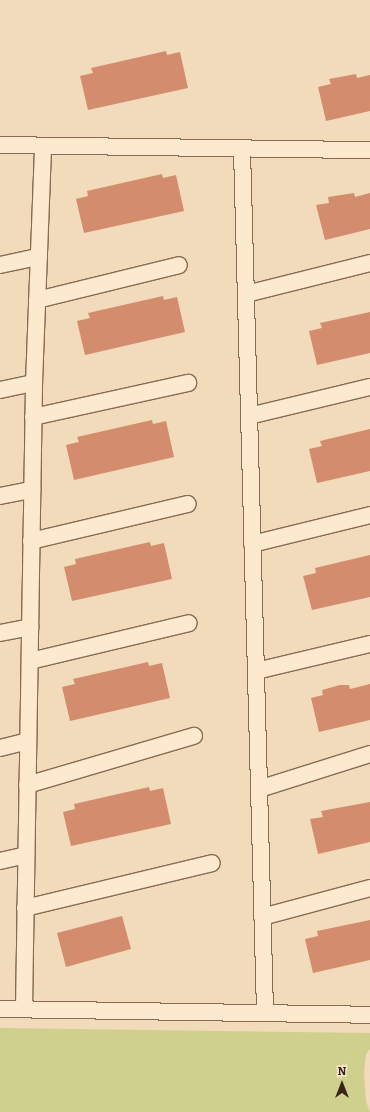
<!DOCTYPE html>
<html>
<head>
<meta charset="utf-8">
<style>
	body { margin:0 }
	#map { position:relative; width:370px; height:1112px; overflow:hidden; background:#f1dbba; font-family:Bitter,serif }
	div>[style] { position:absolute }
	.green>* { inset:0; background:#cfd08e }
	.building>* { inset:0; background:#d38c6d }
	.roads { filter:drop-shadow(1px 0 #896a53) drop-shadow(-1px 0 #896a53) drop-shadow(0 1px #896a53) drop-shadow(0 -1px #896a53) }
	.street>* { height:16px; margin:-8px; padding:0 8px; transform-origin:8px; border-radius:8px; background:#fce9ce }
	span { translate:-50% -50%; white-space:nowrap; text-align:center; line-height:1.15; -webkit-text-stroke:3.5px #f8e6ca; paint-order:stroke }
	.north { position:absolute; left:322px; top:1064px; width:40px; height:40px; -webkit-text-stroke:3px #f8e6ca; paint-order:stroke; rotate:0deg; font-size:11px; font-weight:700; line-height:16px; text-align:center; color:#37251a }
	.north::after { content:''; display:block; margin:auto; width:14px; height:18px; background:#37251a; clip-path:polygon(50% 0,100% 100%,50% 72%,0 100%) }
</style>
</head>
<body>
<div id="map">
	<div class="green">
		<i style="clip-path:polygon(0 1028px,370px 1033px,370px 1049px,366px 1054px,364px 1073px,366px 1101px,370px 1112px,0 1112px)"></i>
	</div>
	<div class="building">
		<i style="clip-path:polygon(166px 51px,167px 55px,180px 52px,188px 88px,88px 110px,80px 76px,93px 73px,91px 68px)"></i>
		<i style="clip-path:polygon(356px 74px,357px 78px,370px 75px,370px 111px,326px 121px,318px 87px,331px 84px,329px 79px)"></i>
		<i style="clip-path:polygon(162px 174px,163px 178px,176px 175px,184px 211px,84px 233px,76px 199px,88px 196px,87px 191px)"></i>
		<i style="clip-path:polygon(354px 193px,355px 197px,370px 193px,370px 229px,325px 240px,316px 205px,329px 203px,328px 197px)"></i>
		<i style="clip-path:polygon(163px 296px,164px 300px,177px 297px,185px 332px,85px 355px,77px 321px,90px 318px,88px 313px)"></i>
		<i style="clip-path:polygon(370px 312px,370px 353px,317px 365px,309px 331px,322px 328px,320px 323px)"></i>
		<i style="clip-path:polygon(152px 420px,153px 424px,166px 421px,174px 457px,74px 480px,66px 445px,79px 442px,77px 437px)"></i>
		<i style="clip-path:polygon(370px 429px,370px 471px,317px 483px,309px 449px,322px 446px,320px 441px)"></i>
		<i style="clip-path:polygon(150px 542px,151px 546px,164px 543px,172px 579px,72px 601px,64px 567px,76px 564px,75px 559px)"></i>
		<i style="clip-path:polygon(370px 555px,370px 597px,312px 610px,303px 576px,316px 573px,315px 568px)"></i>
		<i style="clip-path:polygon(148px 662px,149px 666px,162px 663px,170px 698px,70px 721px,62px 687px,75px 684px,73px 679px)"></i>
		<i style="clip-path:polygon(370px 684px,370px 720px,319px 732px,311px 698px,323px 695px,322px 690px,340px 685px,349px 685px,350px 689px)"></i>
		<i style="clip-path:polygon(149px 787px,150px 791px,163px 788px,171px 824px,71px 846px,63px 812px,75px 809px,74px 804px)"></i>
		<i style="clip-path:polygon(370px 802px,370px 842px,318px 854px,310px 819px,323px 817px,321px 811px)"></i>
		<i style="clip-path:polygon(122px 916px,131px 949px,66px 967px,57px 933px)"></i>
		<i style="clip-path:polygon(370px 920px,370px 960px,313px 973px,305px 939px,318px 936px,317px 931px)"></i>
	</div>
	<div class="roads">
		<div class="street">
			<i style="left:0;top:145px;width:370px;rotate:0.8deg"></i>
			<i style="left:242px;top:150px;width:863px;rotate:88.47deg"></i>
			<i style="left:0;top:265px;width:40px;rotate:-12deg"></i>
			<i style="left:246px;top:294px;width:128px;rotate:-14deg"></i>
			<i style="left:37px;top:300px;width:146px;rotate:-13.8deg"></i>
			<i style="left:0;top:390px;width:35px;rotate:-12deg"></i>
			<i style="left:249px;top:416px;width:124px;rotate:-13.5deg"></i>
			<i style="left:33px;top:417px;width:159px;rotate:-12.4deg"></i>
			<i style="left:0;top:496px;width:33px;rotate:-11deg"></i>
			<i style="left:31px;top:541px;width:161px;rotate:-13.3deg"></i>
			<i style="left:252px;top:544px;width:122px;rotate:-13.8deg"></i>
			<i style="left:0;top:633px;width:31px;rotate:-11deg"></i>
			<i style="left:30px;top:661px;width:163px;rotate:-13.4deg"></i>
			<i style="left:256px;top:671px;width:117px;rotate:-13.3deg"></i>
			<i style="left:0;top:748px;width:29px;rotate:-14deg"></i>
			<i style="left:27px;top:785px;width:174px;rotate:-16.4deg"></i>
			<i style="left:259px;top:789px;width:116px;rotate:-17.5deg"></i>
			<i style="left:0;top:861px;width:27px;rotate:-13deg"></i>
			<i style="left:25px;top:908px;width:192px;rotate:-13.5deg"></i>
			<i style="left:262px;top:917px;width:112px;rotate:-15deg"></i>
			<i style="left:0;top:1009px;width:370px;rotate:0.9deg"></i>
			<i style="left:24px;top:1009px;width:626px;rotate:-89.08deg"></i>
			<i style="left:34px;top:383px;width:236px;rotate:-87.8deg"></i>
		</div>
	</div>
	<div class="north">N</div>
</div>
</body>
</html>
